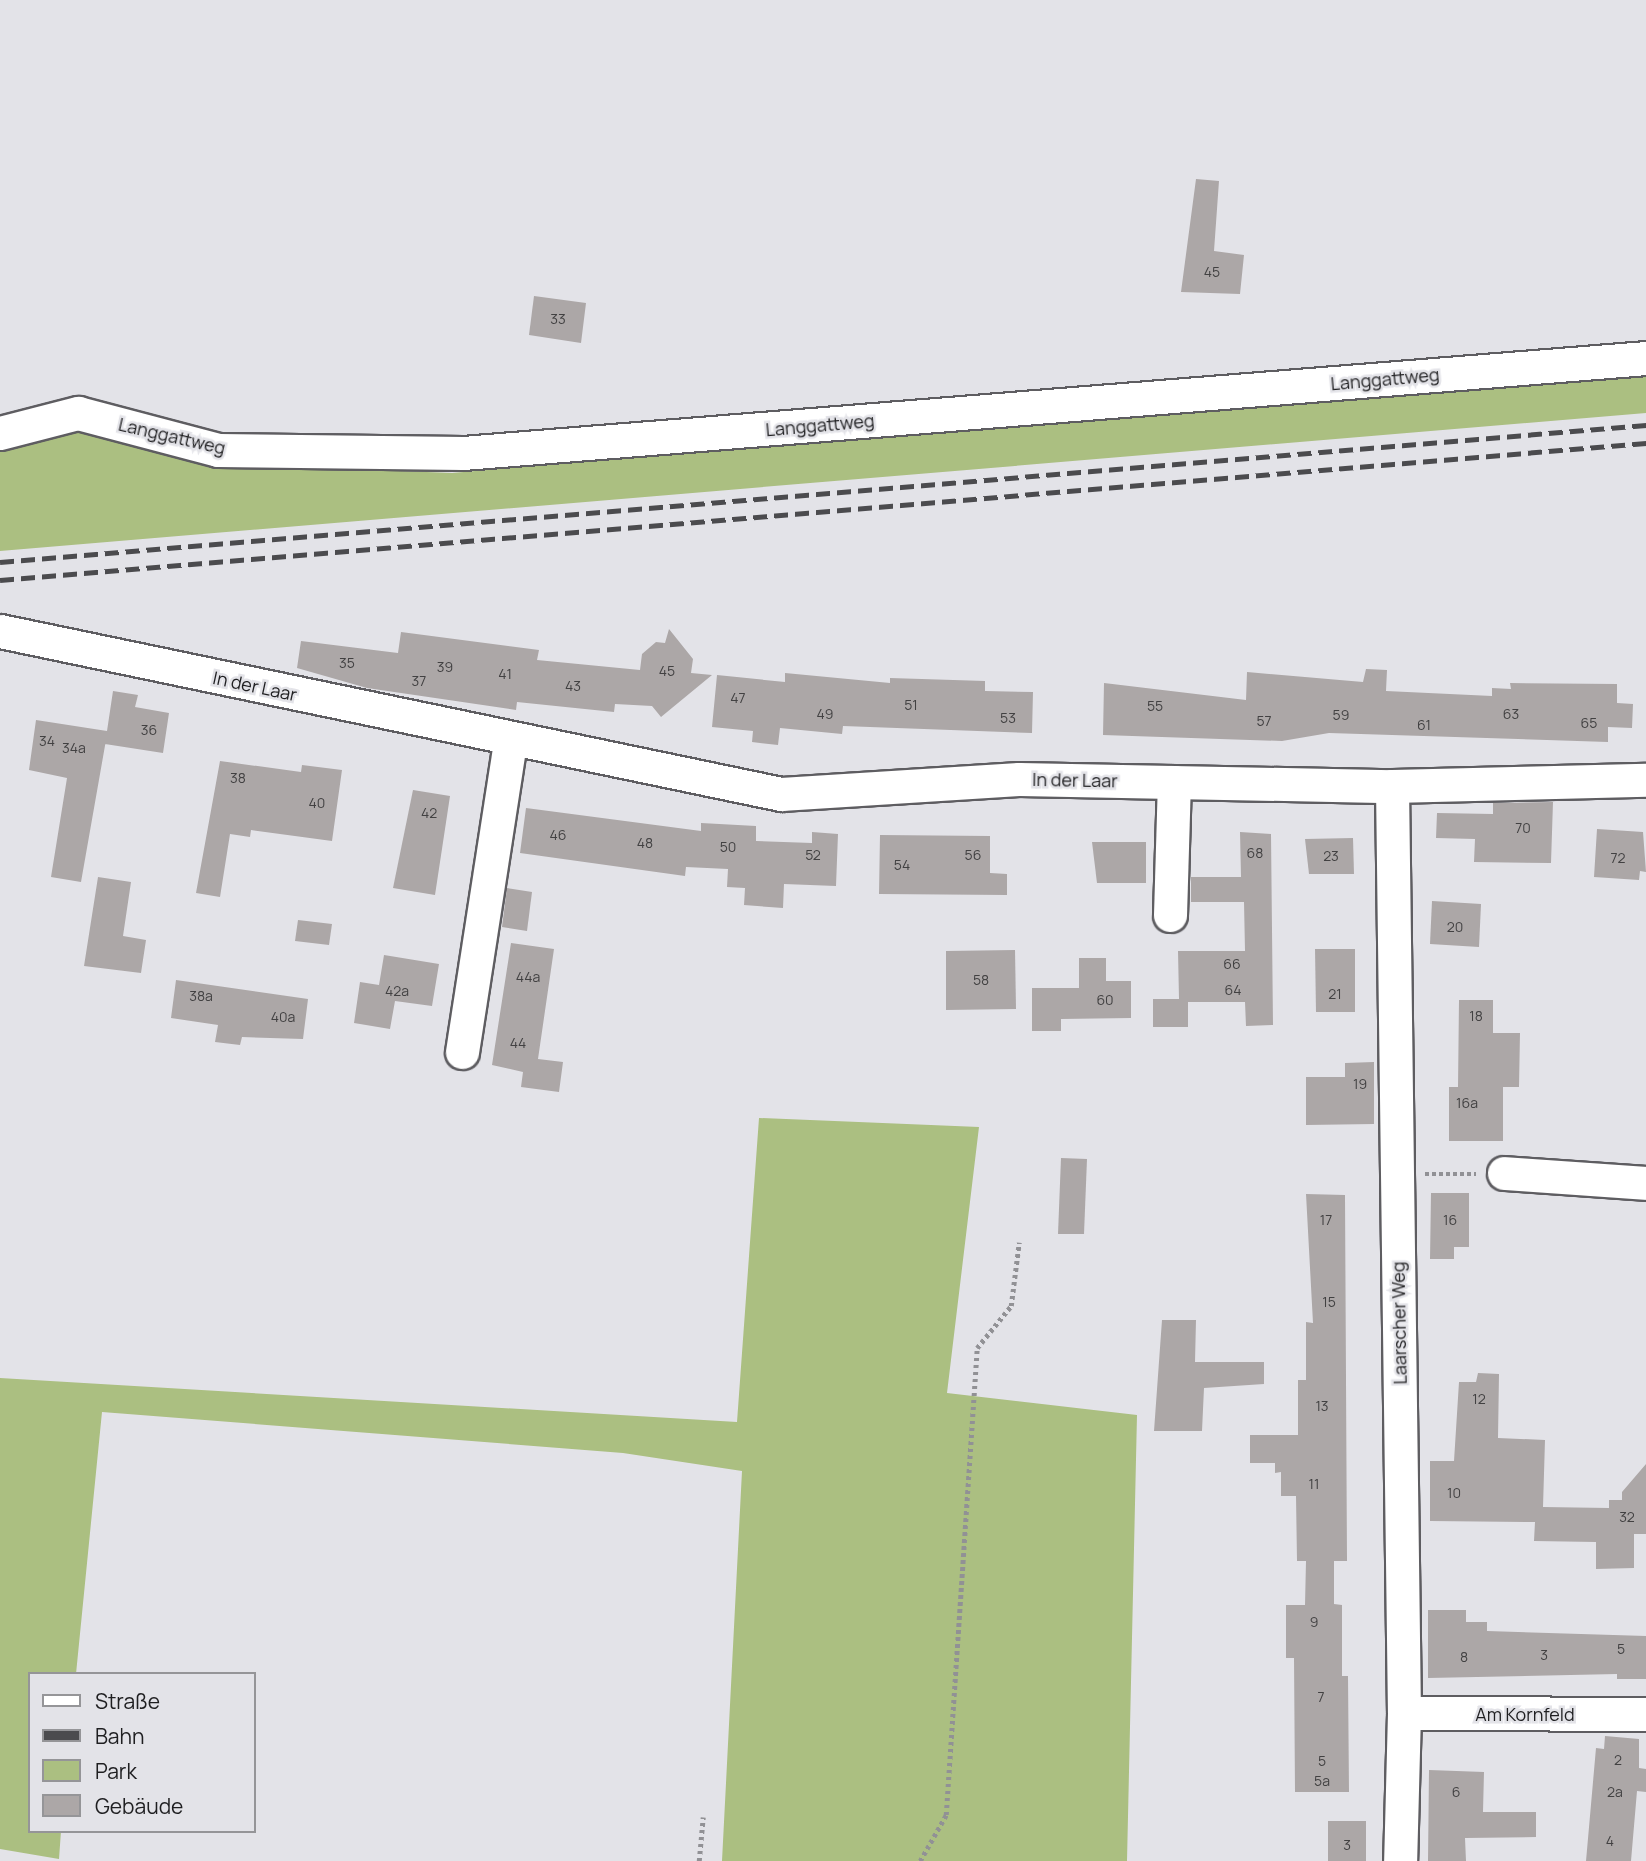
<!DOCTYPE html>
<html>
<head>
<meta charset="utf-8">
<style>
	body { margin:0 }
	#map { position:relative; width:1646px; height:1861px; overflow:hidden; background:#e3e3e8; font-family:Manrope,sans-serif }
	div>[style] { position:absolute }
	.green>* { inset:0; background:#abbf81 }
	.building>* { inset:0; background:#aca7a7 }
	.path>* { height:4.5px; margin-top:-2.25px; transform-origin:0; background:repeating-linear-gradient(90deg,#919195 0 3.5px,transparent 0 7px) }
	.roads { filter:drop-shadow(2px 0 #5e5d61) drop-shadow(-2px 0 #5e5d61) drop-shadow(0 2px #5e5d61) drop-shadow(0 -2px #5e5d61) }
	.minor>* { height:33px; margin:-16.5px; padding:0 16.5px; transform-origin:16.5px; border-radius:16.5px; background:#fff }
	.rail>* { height:5px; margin-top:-2.5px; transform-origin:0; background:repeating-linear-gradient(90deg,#4b4b4e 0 14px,transparent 0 21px) }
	span { translate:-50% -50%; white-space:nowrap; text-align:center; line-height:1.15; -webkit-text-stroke:5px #e3e3e8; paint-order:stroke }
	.number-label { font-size:14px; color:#424142 }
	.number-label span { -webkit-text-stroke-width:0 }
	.street-label { font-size:18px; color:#1f1f21 }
	.legend { position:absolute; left:28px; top:1672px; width:228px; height:161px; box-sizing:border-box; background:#e3e3e8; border:2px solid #959598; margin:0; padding:9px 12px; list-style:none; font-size:21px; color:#1f1f21 }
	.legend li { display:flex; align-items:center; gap:14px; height:35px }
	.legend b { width:35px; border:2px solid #959598 }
</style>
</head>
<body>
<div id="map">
	<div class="green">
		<i style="clip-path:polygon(1646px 372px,1646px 413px,0 551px,0 450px,82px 427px,200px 463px,452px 473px)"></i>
		<i style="clip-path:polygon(759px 1118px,979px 1127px,947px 1393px,1137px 1415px,1127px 1861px,722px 1861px,742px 1471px,623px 1453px,102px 1412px,76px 1674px,30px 1674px,30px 1831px,61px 1831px,59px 1859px,0 1849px,0 1378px,737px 1422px)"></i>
	</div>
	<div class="building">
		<i style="clip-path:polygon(1196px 179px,1219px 181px,1214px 251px,1244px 255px,1240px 294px,1181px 292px)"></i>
		<i style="clip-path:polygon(534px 296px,586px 303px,581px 343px,529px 335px)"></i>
		<i style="clip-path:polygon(669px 629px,693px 659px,691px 673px,712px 675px,661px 717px,652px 706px,615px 704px,614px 712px,517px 702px,516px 710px,367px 688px,297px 668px,301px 641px,398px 653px,401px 632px,539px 650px,537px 660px,640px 670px,642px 654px,656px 642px,665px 643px)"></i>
		<i style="clip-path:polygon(1366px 669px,1387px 670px,1386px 691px,1492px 696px,1492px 688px,1511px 689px,1510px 683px,1617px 684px,1617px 703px,1633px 704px,1632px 728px,1608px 727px,1608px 742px,1329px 733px,1282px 741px,1103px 735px,1104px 683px,1246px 700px,1247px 672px,1363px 682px)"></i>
		<i style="clip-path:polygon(785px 673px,890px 683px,890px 678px,985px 681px,985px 691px,1033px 692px,1032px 733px,843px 726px,842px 734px,780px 728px,778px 745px,752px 742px,753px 731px,712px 727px,717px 675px,785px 682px)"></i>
		<i style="clip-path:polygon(113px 691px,138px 695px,135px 707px,169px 713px,163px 753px,105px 744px,106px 740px,81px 882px,51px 877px,67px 778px,29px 770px,36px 720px,107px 731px)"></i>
		<i style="clip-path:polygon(220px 761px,301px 772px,302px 765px,342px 770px,332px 841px,251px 830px,250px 837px,230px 834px,220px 897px,196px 893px)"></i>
		<i style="clip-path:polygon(413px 790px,450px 796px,435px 895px,393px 888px)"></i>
		<i style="clip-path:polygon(1553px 802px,1551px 863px,1474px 862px,1475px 839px,1436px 838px,1437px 813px,1493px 814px,1493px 803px)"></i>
		<i style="clip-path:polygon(526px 808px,701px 831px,701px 823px,756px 826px,756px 841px,812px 843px,812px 832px,838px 834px,836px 886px,784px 884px,783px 908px,744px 905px,745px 888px,727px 887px,728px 869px,686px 867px,685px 876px,520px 853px)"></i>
		<i style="clip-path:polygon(1597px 829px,1643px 832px,1646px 872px,1640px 871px,1639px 880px,1594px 877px)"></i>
		<i style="clip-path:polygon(1240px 832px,1271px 834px,1273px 1025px,1246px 1026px,1245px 1002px,1188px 1002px,1188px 1027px,1153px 1027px,1153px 999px,1179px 999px,1178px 951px,1245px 951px,1244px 902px,1191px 902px,1191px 877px,1241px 877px)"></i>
		<i style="clip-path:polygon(880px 835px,990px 836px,990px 873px,1007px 874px,1007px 895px,879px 894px)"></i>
		<i style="clip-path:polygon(1353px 838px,1354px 874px,1309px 874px,1305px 839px)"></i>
		<i style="clip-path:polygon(1092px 842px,1146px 842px,1146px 883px,1097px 883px)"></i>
		<i style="clip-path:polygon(98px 877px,131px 882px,123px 936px,146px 940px,141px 973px,84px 966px)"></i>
		<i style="clip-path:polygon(507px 888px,532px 892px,527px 931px,502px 927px)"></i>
		<i style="clip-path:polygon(1432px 901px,1481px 904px,1479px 947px,1430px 944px)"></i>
		<i style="clip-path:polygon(298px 920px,332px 924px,329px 945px,295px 941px)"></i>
		<i style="clip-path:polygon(511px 943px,554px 949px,538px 1059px,563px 1062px,559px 1092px,521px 1087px,523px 1072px,492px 1065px)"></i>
		<i style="clip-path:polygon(1315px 949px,1355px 949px,1355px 1012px,1316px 1012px)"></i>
		<i style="clip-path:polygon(1015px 950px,1016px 1009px,946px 1010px,946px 951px)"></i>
		<i style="clip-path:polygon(384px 955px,439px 964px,432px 1006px,395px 1001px,390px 1029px,354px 1023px,360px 982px,379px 985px)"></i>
		<i style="clip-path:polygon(1079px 958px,1106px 958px,1106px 981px,1131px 981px,1131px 1018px,1061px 1019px,1061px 1031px,1032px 1031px,1032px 988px,1079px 988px)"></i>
		<i style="clip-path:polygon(176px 980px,308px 999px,303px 1039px,242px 1037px,240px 1045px,215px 1042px,218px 1025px,171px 1018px)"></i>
		<i style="clip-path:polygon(1459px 1000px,1493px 1000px,1493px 1033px,1520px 1033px,1519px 1087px,1503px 1087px,1503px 1141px,1449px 1141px,1449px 1087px,1458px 1087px)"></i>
		<i style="clip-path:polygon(1374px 1062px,1374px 1124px,1306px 1125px,1306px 1077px,1345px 1077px,1345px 1063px)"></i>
		<i style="clip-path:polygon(1061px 1158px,1087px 1159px,1084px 1234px,1058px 1234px)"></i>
		<i style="clip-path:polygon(1431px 1193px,1469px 1193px,1469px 1247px,1454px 1247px,1454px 1259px,1430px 1259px)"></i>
		<i style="clip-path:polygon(1306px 1194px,1345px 1195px,1347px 1561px,1334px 1561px,1334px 1604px,1342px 1605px,1342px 1676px,1348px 1676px,1349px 1792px,1295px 1792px,1294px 1658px,1286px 1658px,1286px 1605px,1305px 1605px,1306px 1561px,1297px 1561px,1296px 1496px,1281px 1496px,1281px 1472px,1275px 1473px,1275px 1463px,1250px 1463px,1250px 1435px,1298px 1435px,1298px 1380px,1306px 1380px,1306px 1322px,1313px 1323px)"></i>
		<i style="clip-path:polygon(1162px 1320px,1196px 1320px,1195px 1362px,1264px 1362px,1264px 1384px,1204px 1388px,1202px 1431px,1154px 1431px)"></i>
		<i style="clip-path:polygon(1478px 1373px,1499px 1374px,1498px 1438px,1545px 1440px,1543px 1507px,1609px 1508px,1609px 1500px,1622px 1500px,1622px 1492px,1646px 1464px,1646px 1534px,1634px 1534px,1634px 1568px,1596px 1569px,1596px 1542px,1534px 1541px,1535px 1522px,1430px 1521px,1430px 1461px,1454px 1461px,1459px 1382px,1476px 1382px)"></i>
		<i style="clip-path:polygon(1428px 1610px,1466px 1610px,1466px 1622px,1487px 1622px,1487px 1631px,1646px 1636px,1646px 1679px,1617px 1679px,1617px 1674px,1428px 1678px)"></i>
		<i style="clip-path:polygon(1605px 1736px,1639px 1739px,1639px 1768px,1646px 1769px,1646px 1792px,1637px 1791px,1631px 1861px,1586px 1861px,1596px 1748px,1604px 1749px)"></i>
		<i style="clip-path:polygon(1429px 1770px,1484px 1772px,1483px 1812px,1536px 1812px,1536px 1837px,1465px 1838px,1466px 1861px,1428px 1861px)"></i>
		<i style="clip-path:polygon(1328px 1821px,1366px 1821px,1366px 1861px,1328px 1861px)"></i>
	</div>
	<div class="path">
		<i style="left:1425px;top:1174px;width:51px"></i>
		<i style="left:699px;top:1861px;width:44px;rotate:-84.8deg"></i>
		<i style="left:920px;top:1861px;width:53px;rotate:-60.5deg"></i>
		<i style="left:946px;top:1815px;width:468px;rotate:-86.2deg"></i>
		<i style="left:977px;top:1348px;width:54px;rotate:-51deg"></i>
		<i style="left:1011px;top:1306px;width:64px;rotate:-82.8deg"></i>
	</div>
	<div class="roads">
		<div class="minor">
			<i style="left:0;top:433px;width:81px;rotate:-14.4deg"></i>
			<i style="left:78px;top:413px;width:145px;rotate:14.8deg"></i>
			<i style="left:218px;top:450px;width:245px;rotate:0.7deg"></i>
			<i style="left:463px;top:453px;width:1187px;rotate:-4.59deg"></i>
			<i style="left:0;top:631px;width:798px;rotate:11.79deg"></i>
			<i style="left:781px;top:794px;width:238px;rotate:-3.6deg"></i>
			<i style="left:1019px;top:779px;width:373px;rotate:1.1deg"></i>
			<i style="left:1392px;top:786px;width:254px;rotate:-1.4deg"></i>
			<i style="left:1392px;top:786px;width:927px;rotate:89.26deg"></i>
			<i style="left:1404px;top:1713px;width:148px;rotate:91.5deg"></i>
			<i style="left:1170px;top:915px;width:133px;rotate:-88.3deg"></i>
			<i style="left:462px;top:1052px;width:315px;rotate:-81.2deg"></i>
			<i style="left:1504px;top:1173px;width:142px;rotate:4deg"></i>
			<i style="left:1404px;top:1713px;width:242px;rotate:0.2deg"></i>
		</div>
	</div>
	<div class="rail">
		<i style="left:0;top:562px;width:1652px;rotate:-4.76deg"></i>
		<i style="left:0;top:580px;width:1652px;rotate:-4.76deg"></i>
	</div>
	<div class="number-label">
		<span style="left:1212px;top:272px">45</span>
		<span style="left:558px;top:319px">33</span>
		<span style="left:347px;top:663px">35</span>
		<span style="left:445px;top:667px">39</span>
		<span style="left:667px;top:671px">45</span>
		<span style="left:505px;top:674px">41</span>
		<span style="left:419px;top:681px">37</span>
		<span style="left:573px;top:686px">43</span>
		<span style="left:738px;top:698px">47</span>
		<span style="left:911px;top:705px">51</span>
		<span style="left:1155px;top:706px">55</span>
		<span style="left:825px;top:714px">49</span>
		<span style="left:1511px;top:714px">63</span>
		<span style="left:1341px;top:715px">59</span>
		<span style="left:1008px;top:718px">53</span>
		<span style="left:1264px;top:721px">57</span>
		<span style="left:1589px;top:723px">65</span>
		<span style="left:1424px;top:725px">61</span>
		<span style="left:149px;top:730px">36</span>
		<span style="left:47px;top:741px">34</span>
		<span style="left:74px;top:748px">34a</span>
		<span style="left:238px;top:778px">38</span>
		<span style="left:317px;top:803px">40</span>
		<span style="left:429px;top:813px">42</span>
		<span style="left:1523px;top:828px">70</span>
		<span style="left:558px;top:835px">46</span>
		<span style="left:645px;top:843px">48</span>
		<span style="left:728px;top:847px">50</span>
		<span style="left:1255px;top:853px">68</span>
		<span style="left:813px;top:855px">52</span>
		<span style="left:973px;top:855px">56</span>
		<span style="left:1331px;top:856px">23</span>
		<span style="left:1618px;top:858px">72</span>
		<span style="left:902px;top:865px">54</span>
		<span style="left:1455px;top:927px">20</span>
		<span style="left:1232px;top:964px">66</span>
		<span style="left:528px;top:977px">44a</span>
		<span style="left:981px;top:980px">58</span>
		<span style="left:1233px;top:990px">64</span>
		<span style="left:397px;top:991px">42a</span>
		<span style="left:1335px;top:994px">21</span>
		<span style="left:201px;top:996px">38a</span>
		<span style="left:1105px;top:1000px">60</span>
		<span style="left:1476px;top:1016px">18</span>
		<span style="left:283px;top:1017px">40a</span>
		<span style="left:518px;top:1043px">44</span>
		<span style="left:1360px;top:1084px">19</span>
		<span style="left:1467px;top:1103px">16a</span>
		<span style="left:1326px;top:1220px">17</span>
		<span style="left:1450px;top:1220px">16</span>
		<span style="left:1329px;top:1302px">15</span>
		<span style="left:1479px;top:1399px">12</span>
		<span style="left:1322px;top:1406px">13</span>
		<span style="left:1314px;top:1484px">11</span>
		<span style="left:1454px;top:1493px">10</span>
		<span style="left:1627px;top:1517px">32</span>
		<span style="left:1314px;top:1622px">9</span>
		<span style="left:1621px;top:1649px">5</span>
		<span style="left:1544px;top:1655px">3</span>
		<span style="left:1464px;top:1657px">8</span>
		<span style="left:1321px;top:1697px">7</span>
		<span style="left:1618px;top:1760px">2</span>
		<span style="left:1322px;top:1761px">5</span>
		<span style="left:1322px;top:1781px">5a</span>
		<span style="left:1456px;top:1792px">6</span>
		<span style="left:1615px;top:1792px">2a</span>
		<span style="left:1610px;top:1841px">4</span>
		<span style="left:1347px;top:1845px">3</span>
	</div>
	<div class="street-label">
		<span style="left:1385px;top:379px;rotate:-5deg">Langgattweg</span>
		<span style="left:820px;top:425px;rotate:-5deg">Langgattweg</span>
		<span style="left:172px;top:436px;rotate:13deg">Langgattweg</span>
		<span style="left:255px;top:686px;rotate:12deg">In der Laar</span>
		<span style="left:1075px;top:780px;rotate:1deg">In der Laar</span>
		<span style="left:1399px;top:1323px;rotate:-91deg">Laarscher Weg</span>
		<span style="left:1525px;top:1714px">Am Kornfeld</span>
	</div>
	<ul class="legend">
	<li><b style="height:9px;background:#fff"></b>Straße</li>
	<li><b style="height:9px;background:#4b4b4e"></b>Bahn</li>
	<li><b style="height:19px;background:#abbf81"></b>Park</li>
	<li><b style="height:19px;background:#aca7a7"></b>Gebäude</li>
	</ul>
</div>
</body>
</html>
